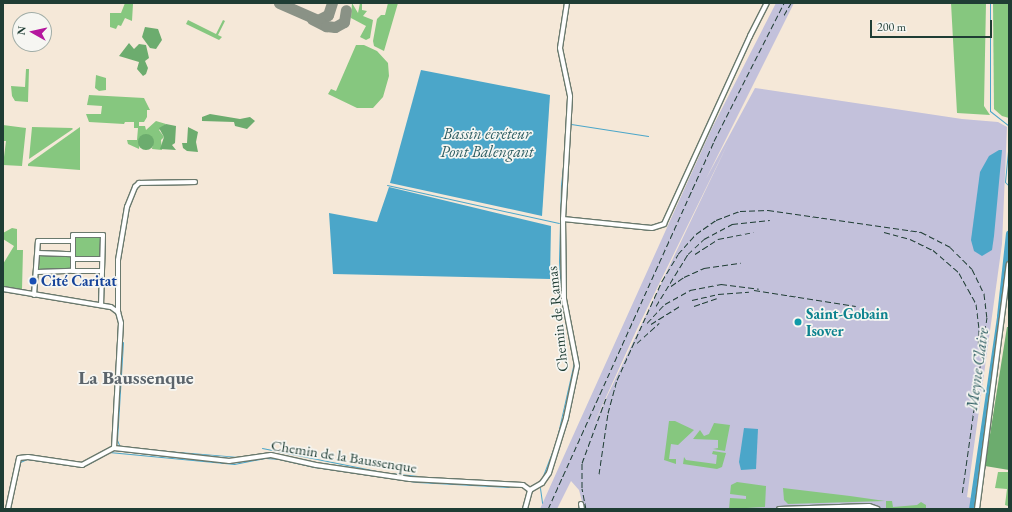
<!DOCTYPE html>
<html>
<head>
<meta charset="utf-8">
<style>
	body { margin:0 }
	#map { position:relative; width:1012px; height:512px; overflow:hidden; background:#f5e8d8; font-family:"EB Garamond",serif }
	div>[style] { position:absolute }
	.industrial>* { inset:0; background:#c3c1db }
	.green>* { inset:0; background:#86c77f }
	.forest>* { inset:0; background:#6cac6e }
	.round { border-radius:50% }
	.water>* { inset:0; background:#4ba6c9 }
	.stream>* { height:1px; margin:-0.5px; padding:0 0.5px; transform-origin:0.5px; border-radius:0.5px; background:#4ba6c9 }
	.river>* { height:7px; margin:-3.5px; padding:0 3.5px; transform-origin:3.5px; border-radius:3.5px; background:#4ba6c9 }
	.taxiway>* { height:11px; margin:-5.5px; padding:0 5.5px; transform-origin:5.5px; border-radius:5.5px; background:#8a9286 }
	.roads { filter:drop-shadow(1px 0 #6a796d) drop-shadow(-1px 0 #6a796d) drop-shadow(0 1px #6a796d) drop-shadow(0 -1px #6a796d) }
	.street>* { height:4px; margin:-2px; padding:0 2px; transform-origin:2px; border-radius:2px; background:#fff }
	.rail>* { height:1px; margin-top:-0.5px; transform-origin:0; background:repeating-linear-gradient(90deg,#1f3d34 0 6px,transparent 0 9px) }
	.dots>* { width:11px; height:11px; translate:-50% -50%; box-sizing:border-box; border:2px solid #f6f6f2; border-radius:50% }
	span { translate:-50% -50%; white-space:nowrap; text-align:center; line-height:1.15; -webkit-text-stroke:3.5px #f6f6f2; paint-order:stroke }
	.transit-label { font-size:15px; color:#164399; font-weight:700 }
	.left { translate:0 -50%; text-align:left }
	.culture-label { font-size:15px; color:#0d838f; font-weight:700 }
	.street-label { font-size:15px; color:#1f3d34 }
	.water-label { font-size:16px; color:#2c5c61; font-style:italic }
	.district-label { font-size:19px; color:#5b646b; font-weight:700 }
	.frame { position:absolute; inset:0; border:4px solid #1f3d34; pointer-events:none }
	.north { position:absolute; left:12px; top:12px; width:40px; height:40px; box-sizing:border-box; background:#f6f6f2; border:1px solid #a0aca6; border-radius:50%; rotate:278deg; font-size:11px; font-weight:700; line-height:16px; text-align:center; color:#1f3d34 }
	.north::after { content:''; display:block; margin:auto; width:14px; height:18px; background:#b5179e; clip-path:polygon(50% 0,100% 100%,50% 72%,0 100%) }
	.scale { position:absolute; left:870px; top:20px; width:122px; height:18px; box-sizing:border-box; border:2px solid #1f3d34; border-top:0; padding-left:5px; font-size:12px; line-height:14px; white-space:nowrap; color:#1f3d34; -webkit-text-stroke:3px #f6f6f2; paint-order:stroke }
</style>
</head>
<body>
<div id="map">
	<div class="industrial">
		<i style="clip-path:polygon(evenodd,776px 3px,794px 3px,706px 179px,755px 88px,962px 119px,998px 122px,1007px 127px,1002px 244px,967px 497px,971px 498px,970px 509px,584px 509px,579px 490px,571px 481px,557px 509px,540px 509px,711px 130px,776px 3px,729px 141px,591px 430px,637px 329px,729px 141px)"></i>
	</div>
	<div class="green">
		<i style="clip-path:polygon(125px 3px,133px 4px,132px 21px,125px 18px,121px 26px,118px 25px,116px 29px,110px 27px,110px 13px,121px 13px)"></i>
		<i style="clip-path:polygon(352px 3px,358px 13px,360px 3px,362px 3px,362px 10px,367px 11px,363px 16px,373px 20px,370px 38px,366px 40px,360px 37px,366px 26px,351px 18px)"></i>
		<i style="clip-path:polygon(388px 3px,398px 3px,384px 51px,374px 46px,373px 41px,377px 19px,381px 15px,385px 15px)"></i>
		<i style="clip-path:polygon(951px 3px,986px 3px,984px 106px,990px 115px,957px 113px)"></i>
		<i style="clip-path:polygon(993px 3px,1009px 3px,1009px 118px,1002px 116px,994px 109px)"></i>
		<i style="clip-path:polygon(188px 20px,216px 34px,223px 20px,225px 21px,218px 35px,222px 37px,219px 40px,186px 24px)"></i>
		<i style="clip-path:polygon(356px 45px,364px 45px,377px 51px,388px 63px,389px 76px,383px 97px,373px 108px,357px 108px,328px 94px,331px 89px,336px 91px)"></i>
		<i style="clip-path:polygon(26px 69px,29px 69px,28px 102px,15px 101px,12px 96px,11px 86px,25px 87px)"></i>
		<i style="clip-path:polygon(96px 75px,106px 78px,106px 90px,99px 91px,95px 88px)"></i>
		<i style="clip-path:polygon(89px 95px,144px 98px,150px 110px,147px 110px,147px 117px,144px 122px,139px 122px,139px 126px,145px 126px,146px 130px,156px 121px,166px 124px,159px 130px,164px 137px,161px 140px,162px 150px,152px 149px,153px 140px,140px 140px,139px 149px,128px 144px,127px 140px,137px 140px,138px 128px,134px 128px,134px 122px,125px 122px,124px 124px,89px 122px,86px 114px,101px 114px,102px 106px,87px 105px)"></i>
		<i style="clip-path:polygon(3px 125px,26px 128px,22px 166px,3px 165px,6px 141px,3px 141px)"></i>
		<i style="clip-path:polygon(32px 127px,72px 128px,73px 129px,29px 159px)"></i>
		<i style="clip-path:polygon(80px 127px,80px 170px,28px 166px,28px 164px)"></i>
		<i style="clip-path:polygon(12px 228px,17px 229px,17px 250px,23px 250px,22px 290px,3px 287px,3px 264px,14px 246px,3px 239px,3px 233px)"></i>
		<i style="clip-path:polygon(75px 237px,101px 237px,101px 256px,75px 256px)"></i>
		<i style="clip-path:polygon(40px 255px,71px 255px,71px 270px,39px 269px)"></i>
		<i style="clip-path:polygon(669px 421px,675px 421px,694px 430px,678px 445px,671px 444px,669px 459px,676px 459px,676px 464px,664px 460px)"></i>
		<i style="clip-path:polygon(714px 423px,730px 425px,725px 451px,713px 449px,718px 448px,718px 440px,693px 439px,700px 430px,704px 436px,709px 434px)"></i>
		<i style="clip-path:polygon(713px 451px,726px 453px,722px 467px,717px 469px,683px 464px,684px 457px,686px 460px,716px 464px,717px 455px,712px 454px)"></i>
		<i style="clip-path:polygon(998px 472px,1009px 472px,1008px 506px,1005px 505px,1007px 489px,995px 488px)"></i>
		<i style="clip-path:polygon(737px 482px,766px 486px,765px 507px,729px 509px,730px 498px,746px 499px,746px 496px,730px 494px,731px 485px)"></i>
		<i style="clip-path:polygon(783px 488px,850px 496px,885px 501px,788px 504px,784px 500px)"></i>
		<i style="clip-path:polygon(886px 501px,892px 501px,893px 507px,917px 505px,921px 502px,926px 505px,926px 509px,886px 509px)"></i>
	</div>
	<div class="forest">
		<i style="clip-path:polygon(145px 27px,158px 29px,162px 40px,156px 49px,150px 48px,142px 37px)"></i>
		<i style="clip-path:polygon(129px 43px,134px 49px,139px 44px,146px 45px,149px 58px,145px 61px,148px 68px,146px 74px,143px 76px,137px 69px,139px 62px,119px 56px)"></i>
		<i style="clip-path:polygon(210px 114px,240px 119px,250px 117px,255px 121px,247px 129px,235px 126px,234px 122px,202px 121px,202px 117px)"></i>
		<i style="clip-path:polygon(166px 124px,176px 126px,175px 143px,172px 145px,176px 150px,160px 149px,164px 137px,159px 128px)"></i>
		<i style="clip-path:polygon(188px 127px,198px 132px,196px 142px,198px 152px,187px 151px,183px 148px,182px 143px,187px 143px)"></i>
		<i class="round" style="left:138px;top:134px;width:16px;height:16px"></i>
		<i style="clip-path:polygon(1007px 327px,1009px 327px,1009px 470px,985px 466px)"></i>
	</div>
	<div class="water">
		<i style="clip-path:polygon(421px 70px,550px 95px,542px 216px,390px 183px)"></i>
		<i style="clip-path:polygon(999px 150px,1002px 150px,994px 236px,992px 250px,982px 256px,974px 251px,971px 240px,980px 172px,989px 156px)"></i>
		<i style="clip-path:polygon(389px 187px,551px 226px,550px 279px,333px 274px,329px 213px,377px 222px)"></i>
		<i style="clip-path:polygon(744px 428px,758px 429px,756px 469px,741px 470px,739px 462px)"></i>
	</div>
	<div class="stream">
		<i style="left:990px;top:3px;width:108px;rotate:90deg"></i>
		<i style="left:990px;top:111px;width:24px;rotate:38deg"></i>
		<i style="left:568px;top:123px;width:61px;rotate:96.5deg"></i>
		<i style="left:561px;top:184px;width:78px;rotate:91.5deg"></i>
		<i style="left:559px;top:262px;width:42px;rotate:85.9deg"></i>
		<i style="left:562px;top:304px;width:34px;rotate:78deg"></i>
		<i style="left:571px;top:124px;width:78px;rotate:8.9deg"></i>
		<i style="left:1009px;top:141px;width:41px;rotate:95.6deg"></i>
		<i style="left:1005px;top:182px;width:6px;rotate:45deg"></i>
		<i style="left:387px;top:185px;width:176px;rotate:12.5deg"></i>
		<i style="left:123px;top:342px;width:98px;rotate:93.5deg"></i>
		<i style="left:117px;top:440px;width:8px;rotate:67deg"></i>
		<i style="left:120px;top:447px;width:118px;rotate:4.8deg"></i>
		<i style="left:262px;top:448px;width:117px;rotate:11.3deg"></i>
		<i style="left:109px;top:452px;width:126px;rotate:5.5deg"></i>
		<i style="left:234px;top:464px;width:33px;rotate:-11deg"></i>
		<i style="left:266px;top:458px;width:13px;rotate:4deg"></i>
		<i style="left:279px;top:459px;width:37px;rotate:13deg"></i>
		<i style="left:315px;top:467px;width:103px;rotate:8.4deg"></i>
		<i style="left:417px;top:482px;width:92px;rotate:3.1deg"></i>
		<i style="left:20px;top:462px;width:8px;rotate:-23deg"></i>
		<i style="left:27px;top:459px;width:42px;rotate:8.1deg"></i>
		<i style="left:84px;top:466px;width:19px;rotate:-28deg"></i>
		<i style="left:390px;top:473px;width:28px;rotate:6deg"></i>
		<i style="left:541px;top:481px;width:42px;rotate:-69deg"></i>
		<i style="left:556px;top:442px;width:82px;rotate:-77.3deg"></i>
		<i style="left:540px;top:488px;width:15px;rotate:82deg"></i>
		<i style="left:7px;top:505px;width:47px;rotate:-78.9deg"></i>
	</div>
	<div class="river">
		<i style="left:972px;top:509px;width:195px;rotate:-81.7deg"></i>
		<i style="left:1000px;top:316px;width:83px;rotate:-83.8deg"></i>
	</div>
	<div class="taxiway">
		<i style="left:279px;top:3px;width:43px;rotate:23.6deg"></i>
		<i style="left:318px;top:20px;width:11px;rotate:-27deg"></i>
		<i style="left:328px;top:15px;width:13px;rotate:-72deg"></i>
		<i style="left:312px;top:19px;width:16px;rotate:27deg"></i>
		<i style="left:326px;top:26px;width:9px;rotate:6deg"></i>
		<i style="left:335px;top:27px;width:10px;rotate:-29deg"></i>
		<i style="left:344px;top:22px;width:12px;rotate:-81deg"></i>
	</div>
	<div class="roads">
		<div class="street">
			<i style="left:563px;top:219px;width:123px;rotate:-86.7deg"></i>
			<i style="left:570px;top:96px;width:49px;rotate:-101.8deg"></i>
			<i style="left:560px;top:48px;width:46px;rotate:-81.2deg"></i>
			<i style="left:73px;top:241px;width:30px;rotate:90deg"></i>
			<i style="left:73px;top:271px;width:29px"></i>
			<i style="left:38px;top:253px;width:35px;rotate:2deg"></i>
			<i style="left:73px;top:259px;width:29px"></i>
			<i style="left:37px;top:272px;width:36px;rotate:-2deg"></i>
			<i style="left:3px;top:289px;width:109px;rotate:9.5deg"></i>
			<i style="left:111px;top:307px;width:9px;rotate:36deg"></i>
			<i style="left:34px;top:295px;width:54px;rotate:-85.8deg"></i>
			<i style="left:38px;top:241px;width:35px"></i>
			<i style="left:73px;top:241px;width:6px;rotate:-90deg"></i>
			<i style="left:73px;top:235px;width:30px"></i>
			<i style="left:103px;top:235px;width:70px;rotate:91.6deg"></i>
			<i style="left:114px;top:448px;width:116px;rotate:6.4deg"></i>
			<i style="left:229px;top:461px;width:42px;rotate:-8.1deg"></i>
			<i style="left:271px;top:455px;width:46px;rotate:12.5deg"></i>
			<i style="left:316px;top:465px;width:95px;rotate:8.5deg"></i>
			<i style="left:410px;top:479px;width:113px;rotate:3deg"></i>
			<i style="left:523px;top:485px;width:9px;rotate:36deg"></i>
			<i style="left:114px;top:448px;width:125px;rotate:-86.8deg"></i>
			<i style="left:121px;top:323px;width:11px;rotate:-105deg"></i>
			<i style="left:118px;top:312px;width:52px;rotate:-90deg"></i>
			<i style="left:118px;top:260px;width:54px;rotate:-80.4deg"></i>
			<i style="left:127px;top:207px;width:22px;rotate:-68deg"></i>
			<i style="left:135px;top:187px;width:6px;rotate:-45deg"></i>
			<i style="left:139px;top:183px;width:56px;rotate:-1deg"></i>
			<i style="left:530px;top:490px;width:14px;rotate:-30deg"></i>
			<i style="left:542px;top:483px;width:12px;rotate:-55deg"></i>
			<i style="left:549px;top:473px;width:58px;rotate:-72.8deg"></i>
			<i style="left:566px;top:418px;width:53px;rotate:-78.1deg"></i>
			<i style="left:577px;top:366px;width:68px;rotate:-101deg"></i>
			<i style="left:564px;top:299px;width:80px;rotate:-90.7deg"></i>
			<i style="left:563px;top:219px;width:89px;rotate:5.8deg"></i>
			<i style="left:652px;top:228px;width:13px;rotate:-18deg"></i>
			<i style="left:664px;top:224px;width:207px;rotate:-65.4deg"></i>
			<i style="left:750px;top:36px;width:37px;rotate:-63deg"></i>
			<i style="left:581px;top:504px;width:5px;rotate:79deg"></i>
			<i style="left:8px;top:509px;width:52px;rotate:-77.8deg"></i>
			<i style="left:19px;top:458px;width:9px;rotate:-6deg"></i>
			<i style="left:28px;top:457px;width:55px;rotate:8.4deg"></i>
			<i style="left:82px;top:465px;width:36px;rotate:-28deg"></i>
			<i style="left:525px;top:509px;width:20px;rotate:-75deg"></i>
			<i style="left:779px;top:509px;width:90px;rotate:-1.9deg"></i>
			<i style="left:869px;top:506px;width:9px;rotate:18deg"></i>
			<i style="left:977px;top:509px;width:247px;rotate:-82.6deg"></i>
		</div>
	</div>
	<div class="rail">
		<i style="left:784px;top:15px;width:14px;rotate:-60deg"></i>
		<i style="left:884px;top:232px;width:27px;rotate:15deg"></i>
		<i style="left:910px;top:239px;width:25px;rotate:26deg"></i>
		<i style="left:933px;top:250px;width:35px;rotate:41deg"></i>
		<i style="left:959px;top:273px;width:35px;rotate:61deg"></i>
		<i style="left:976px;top:304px;width:26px;rotate:83deg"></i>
		<i style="left:979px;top:330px;width:17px;rotate:93deg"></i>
		<i style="left:695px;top:254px;width:27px;rotate:-33deg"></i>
		<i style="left:718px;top:239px;width:36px;rotate:-11deg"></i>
		<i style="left:671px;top:286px;width:16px;rotate:-35deg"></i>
		<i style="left:684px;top:277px;width:22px;rotate:-24deg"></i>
		<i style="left:704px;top:268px;width:37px;rotate:-8deg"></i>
		<i style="left:754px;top:290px;width:103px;rotate:8.9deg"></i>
		<i style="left:692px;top:300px;width:27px;rotate:-13deg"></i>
		<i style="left:718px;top:294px;width:31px;rotate:-4deg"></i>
		<i style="left:656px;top:306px;width:61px;rotate:-58.4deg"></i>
		<i style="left:688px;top:254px;width:22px;rotate:-43deg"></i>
		<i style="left:704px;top:239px;width:32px;rotate:-28deg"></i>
		<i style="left:732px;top:224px;width:38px;rotate:-6deg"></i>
		<i style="left:694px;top:306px;width:24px;rotate:-19deg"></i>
		<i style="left:647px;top:323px;width:26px;rotate:-47deg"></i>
		<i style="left:665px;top:304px;width:29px;rotate:-29deg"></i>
		<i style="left:690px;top:290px;width:32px;rotate:-11deg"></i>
		<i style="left:721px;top:284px;width:38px;rotate:7deg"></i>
		<i style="left:651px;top:324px;width:34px;rotate:-32deg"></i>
		<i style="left:637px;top:343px;width:30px;rotate:-42deg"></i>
		<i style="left:599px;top:474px;width:62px;rotate:-81.6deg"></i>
		<i style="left:608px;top:413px;width:34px;rotate:-75deg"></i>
		<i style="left:617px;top:380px;width:109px;rotate:-65.6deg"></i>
		<i style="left:662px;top:281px;width:31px;rotate:-59deg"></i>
		<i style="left:678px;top:254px;width:27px;rotate:-48deg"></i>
		<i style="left:696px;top:234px;width:24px;rotate:-35deg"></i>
		<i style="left:716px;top:220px;width:26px;rotate:-21deg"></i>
		<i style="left:740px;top:211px;width:28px;rotate:-2deg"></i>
		<i style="left:768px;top:210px;width:155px;rotate:8.2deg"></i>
		<i style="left:921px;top:232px;width:33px;rotate:27deg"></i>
		<i style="left:950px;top:247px;width:31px;rotate:45deg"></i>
		<i style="left:972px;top:269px;width:28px;rotate:64deg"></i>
		<i style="left:984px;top:294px;width:23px;rotate:83deg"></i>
		<i style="left:987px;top:317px;width:179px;rotate:98deg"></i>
		<i style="left:548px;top:509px;width:404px;rotate:-65.7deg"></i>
		<i style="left:714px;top:141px;width:155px;rotate:-63.1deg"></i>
		<i style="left:586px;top:509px;width:21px;rotate:-101deg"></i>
		<i style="left:582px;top:488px;width:25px;rotate:-90deg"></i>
		<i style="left:582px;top:463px;width:69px;rotate:-69.7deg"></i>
	</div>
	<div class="dots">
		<i style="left:33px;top:281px;background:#1a4fb4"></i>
		<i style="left:798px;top:322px;background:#0f9aa8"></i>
	</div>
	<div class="transit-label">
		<span class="left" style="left:41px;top:281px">Cité Caritat</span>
	</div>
	<div class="culture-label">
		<span class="left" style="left:806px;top:322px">Saint-Gobain<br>Isover</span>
	</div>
	<div class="street-label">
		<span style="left:557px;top:319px;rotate:-96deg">Chemin de Ramas</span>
		<span style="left:344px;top:456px;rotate:9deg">Chemin de la Baussenque</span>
	</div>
	<div class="water-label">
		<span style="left:487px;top:143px">Bassin écréteur<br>Pont Balengant</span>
		<span style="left:978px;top:369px;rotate:-82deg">Meyne Claire</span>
	</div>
	<div class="district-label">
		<span style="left:136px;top:378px">La Baussenque</span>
	</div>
	<div class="frame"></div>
	<div class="north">N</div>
	<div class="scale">200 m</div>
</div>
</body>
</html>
